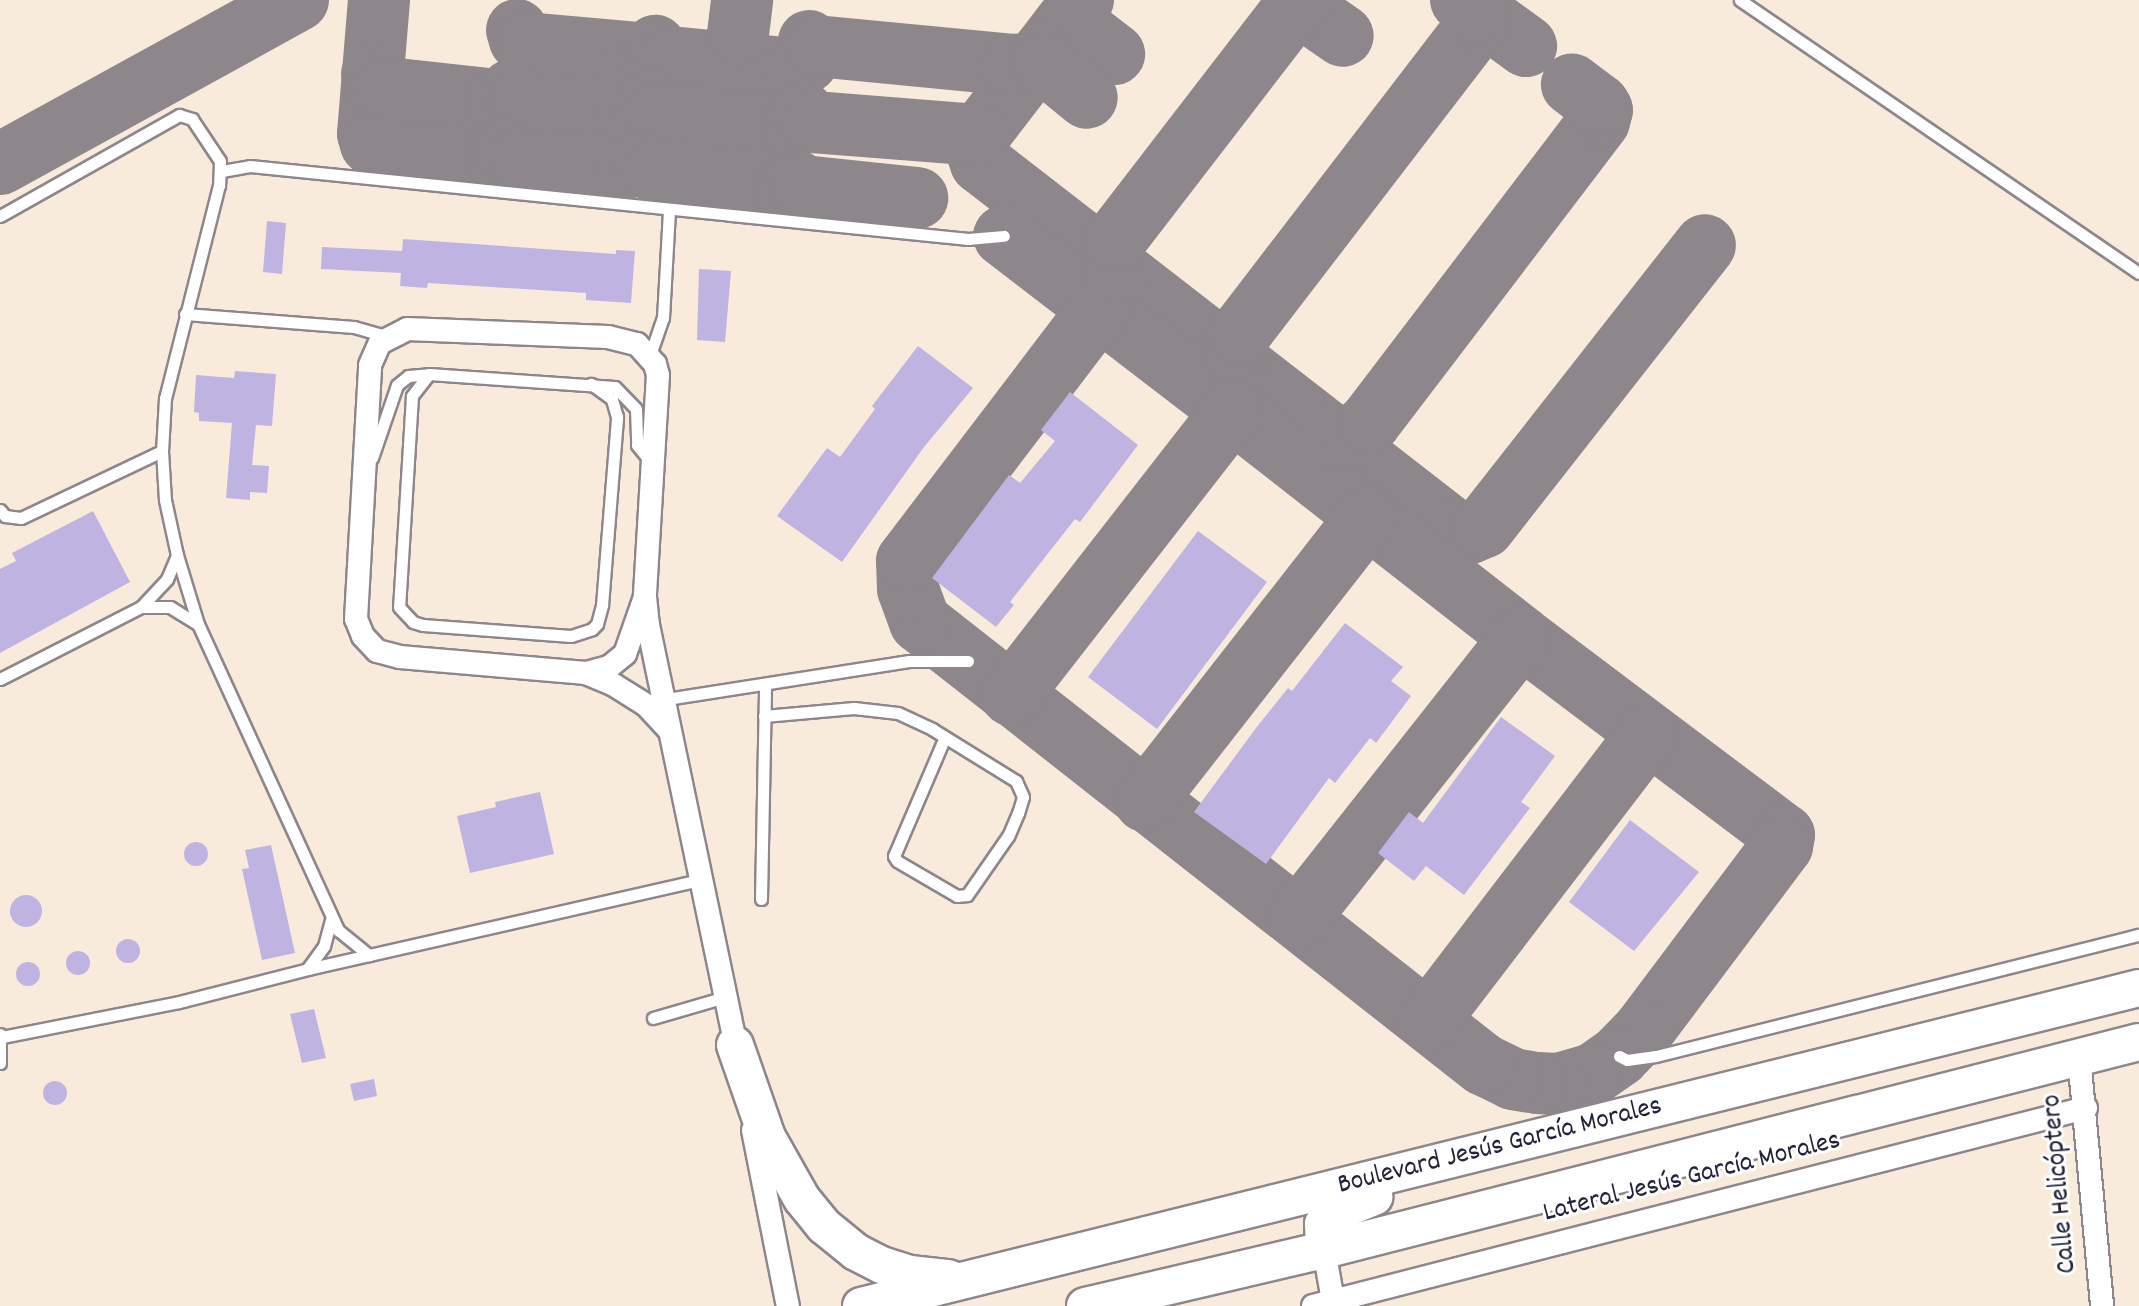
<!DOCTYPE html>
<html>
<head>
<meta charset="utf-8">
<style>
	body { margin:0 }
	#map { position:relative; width:2139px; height:1306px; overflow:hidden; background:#f8ebdb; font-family:Dekko,sans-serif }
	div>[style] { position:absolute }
	.taxiway>* { height:62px; margin:-31px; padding:0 31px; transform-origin:31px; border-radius:31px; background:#8d868b }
	.building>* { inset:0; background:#bfb4e1 }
	.round { border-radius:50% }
	.roads { filter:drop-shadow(2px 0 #8d868b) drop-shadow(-2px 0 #8d868b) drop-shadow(0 2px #8d868b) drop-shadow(0 -2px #8d868b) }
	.lane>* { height:11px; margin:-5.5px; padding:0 5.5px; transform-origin:5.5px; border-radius:5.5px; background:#fff }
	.street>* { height:22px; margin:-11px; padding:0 11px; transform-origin:11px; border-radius:11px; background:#fff }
	.primary>* { height:36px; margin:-18px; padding:0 18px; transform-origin:18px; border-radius:18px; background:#fff }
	span { translate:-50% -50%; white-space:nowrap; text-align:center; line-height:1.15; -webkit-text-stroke:6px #fff; paint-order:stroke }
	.street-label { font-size:28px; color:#22223b }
</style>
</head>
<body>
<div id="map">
	<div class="taxiway">
		<i style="left:379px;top:0;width:134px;rotate:94.7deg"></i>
		<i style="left:368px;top:134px;width:10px;rotate:73deg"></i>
		<i style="left:371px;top:144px;width:125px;rotate:5.5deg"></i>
		<i style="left:495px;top:156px;width:11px;rotate:-34deg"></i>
		<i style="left:1083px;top:0;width:170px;rotate:127.6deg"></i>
		<i style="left:979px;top:135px;width:12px;rotate:110deg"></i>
		<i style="left:975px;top:146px;width:18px;rotate:71deg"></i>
		<i style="left:981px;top:163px;width:599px;rotate:37.81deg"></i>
		<i style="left:1454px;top:530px;width:16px;rotate:11deg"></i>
		<i style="left:1470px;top:533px;width:15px;rotate:-23deg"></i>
		<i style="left:1484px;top:527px;width:358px;rotate:-51.9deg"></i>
		<i style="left:1303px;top:0;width:9px;rotate:84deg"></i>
		<i style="left:1304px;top:9px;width:47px;rotate:34.7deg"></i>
		<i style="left:1480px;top:21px;width:13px;rotate:4deg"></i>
		<i style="left:1493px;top:22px;width:41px;rotate:36deg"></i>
		<i style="left:1063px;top:26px;width:13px;rotate:-4deg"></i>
		<i style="left:1076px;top:25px;width:48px;rotate:37.3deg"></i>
		<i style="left:517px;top:30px;width:10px;rotate:73deg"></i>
		<i style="left:520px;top:40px;width:8px;rotate:23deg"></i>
		<i style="left:527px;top:43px;width:110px;rotate:5.2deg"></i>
		<i style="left:637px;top:53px;width:10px"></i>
		<i style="left:647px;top:53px;width:11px;rotate:-41deg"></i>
		<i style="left:655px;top:46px;width:8px;rotate:67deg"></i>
		<i style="left:658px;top:53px;width:13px;rotate:18deg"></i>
		<i style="left:670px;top:57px;width:126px;rotate:5.5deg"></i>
		<i style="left:795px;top:69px;width:14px;rotate:-30deg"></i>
		<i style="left:738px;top:34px;width:34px;rotate:-83deg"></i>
		<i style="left:809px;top:41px;width:9px;rotate:36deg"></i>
		<i style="left:816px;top:46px;width:197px;rotate:5.5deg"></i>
		<i style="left:1012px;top:65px;width:32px;rotate:-4deg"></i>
		<i style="left:1042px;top:53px;width:10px;rotate:79deg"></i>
		<i style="left:1044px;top:63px;width:55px;rotate:39.1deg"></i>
		<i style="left:372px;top:74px;width:12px;rotate:66deg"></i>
		<i style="left:377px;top:85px;width:11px;rotate:15deg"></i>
		<i style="left:388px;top:88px;width:110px;rotate:6.3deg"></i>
		<i style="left:497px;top:100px;width:15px;rotate:-28deg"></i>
		<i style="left:511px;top:90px;width:15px;rotate:53deg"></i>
		<i style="left:520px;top:102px;width:109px;rotate:5.2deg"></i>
		<i style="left:629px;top:112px;width:11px;rotate:-5deg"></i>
		<i style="left:640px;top:111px;width:13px;rotate:-48deg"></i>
		<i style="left:649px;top:101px;width:15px;rotate:58deg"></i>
		<i style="left:657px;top:114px;width:135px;rotate:5.5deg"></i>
		<i style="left:791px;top:127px;width:14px;rotate:-36deg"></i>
		<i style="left:802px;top:111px;width:16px;rotate:45deg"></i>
		<i style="left:813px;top:122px;width:167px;rotate:4.5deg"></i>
		<i style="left:504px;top:150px;width:18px;rotate:29deg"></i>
		<i style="left:520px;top:159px;width:103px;rotate:5.5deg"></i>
		<i style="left:623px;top:169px;width:21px;rotate:-14deg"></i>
		<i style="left:0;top:164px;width:340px;rotate:-28.8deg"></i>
		<i style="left:643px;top:164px;width:13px;rotate:32deg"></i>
		<i style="left:654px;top:171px;width:131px;rotate:6.1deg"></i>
		<i style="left:784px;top:185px;width:13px;rotate:-18deg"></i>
		<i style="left:796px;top:181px;width:9px;rotate:36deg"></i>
		<i style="left:803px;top:186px;width:115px;rotate:6deg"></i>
		<i style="left:1004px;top:236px;width:287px;rotate:37.5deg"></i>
		<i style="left:1232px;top:411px;width:367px;rotate:38deg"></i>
		<i style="left:1521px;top:637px;width:329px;rotate:37deg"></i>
		<i style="left:1784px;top:835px;width:11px;rotate:100deg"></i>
		<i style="left:1782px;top:846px;width:230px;rotate:126.9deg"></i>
		<i style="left:1644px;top:1030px;width:36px;rotate:134deg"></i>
		<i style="left:1619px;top:1056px;width:32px;rotate:145deg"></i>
		<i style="left:1593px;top:1074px;width:37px;rotate:164deg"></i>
		<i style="left:1557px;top:1084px;width:20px;rotate:-177deg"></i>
		<i style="left:1537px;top:1083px;width:24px;rotate:-171deg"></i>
		<i style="left:1513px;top:1079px;width:32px;rotate:-154deg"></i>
		<i style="left:1484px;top:1065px;width:717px;rotate:-141.85deg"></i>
		<i style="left:920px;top:622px;width:35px;rotate:-110deg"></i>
		<i style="left:908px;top:589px;width:28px;rotate:-92deg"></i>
		<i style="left:907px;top:561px;width:317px;rotate:-52.7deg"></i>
		<i style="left:1118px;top:272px;width:14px;rotate:-115deg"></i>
		<i style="left:1112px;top:259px;width:20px;rotate:-79deg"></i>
		<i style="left:1116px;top:239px;width:302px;rotate:-52.4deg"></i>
		<i style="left:1240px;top:364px;width:16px;rotate:-112deg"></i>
		<i style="left:1234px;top:349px;width:15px;rotate:-70deg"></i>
		<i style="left:1239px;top:335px;width:396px;rotate:-52.5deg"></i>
		<i style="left:1480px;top:21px;width:9px;rotate:-108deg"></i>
		<i style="left:1477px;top:12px;width:20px;rotate:-143deg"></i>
		<i style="left:1332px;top:435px;width:22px;rotate:5deg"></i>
		<i style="left:1354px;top:437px;width:22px;rotate:-43deg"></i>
		<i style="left:1370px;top:422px;width:378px;rotate:-52.7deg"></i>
		<i style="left:1599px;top:121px;width:11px;rotate:-75deg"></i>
		<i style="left:1602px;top:110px;width:6px;rotate:-121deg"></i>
		<i style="left:1599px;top:105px;width:34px;rotate:-143deg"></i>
		<i style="left:1011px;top:695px;width:360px;rotate:-52.1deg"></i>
		<i style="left:1145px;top:801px;width:359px;rotate:-52deg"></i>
		<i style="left:1299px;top:918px;width:358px;rotate:-51.7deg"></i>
		<i style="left:1429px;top:1020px;width:360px;rotate:-52.6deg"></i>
	</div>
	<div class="building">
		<i style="clip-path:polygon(267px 221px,286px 223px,282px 274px,263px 272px)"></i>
		<i style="clip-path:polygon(403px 239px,616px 254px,616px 250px,635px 251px,631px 303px,586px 300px,586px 293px,428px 283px,427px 288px,400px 286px,401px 273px,321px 269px,322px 247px,402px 251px)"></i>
		<i style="clip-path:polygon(699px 269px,731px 271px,725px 342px,697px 340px)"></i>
		<i style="clip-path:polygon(918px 346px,973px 388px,924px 447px,842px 562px,777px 516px,827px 448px,840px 457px,875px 409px,872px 406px)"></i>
		<i style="clip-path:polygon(235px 371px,276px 374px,272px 426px,256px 425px,252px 465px,269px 466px,267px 493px,250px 492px,250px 500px,226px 498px,232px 423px,199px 421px,199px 413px,194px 412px,196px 375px,234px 378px)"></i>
		<i style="clip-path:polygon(1070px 392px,1138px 445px,1080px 522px,1075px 519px,1010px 602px,1014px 605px,996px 627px,932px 578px,1009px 475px,1020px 483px,1055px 441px,1041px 430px)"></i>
		<i style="clip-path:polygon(93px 511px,130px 582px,0 653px,0 569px,16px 561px,12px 553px)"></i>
		<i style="clip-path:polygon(1198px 531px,1267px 582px,1157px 729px,1088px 677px)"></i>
		<i style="clip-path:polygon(1345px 623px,1403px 667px,1391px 681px,1411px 696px,1376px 743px,1370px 738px,1335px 783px,1329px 778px,1266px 864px,1194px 812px,1256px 728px,1288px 688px,1292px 691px)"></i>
		<i style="clip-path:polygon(1501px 717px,1555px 756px,1521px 802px,1530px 808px,1464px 895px,1426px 866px,1414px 881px,1378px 853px,1409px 812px,1423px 823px)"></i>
		<i style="clip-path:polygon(540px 792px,554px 854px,470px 873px,457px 816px,496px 807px,495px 802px)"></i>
		<i style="clip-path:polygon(1630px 820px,1699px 872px,1634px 951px,1569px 902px)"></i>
		<i class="round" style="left:184px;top:842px;width:24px;height:24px"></i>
		<i style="clip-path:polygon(271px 845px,295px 953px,262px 960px,242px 869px,249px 868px,245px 850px)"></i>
		<i class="round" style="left:10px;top:895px;width:32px;height:32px"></i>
		<i class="round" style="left:116px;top:939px;width:24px;height:24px"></i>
		<i class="round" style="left:66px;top:951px;width:24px;height:24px"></i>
		<i class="round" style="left:16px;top:962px;width:24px;height:24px"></i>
		<i style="clip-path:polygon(314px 1009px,326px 1058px,302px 1063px,290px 1014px)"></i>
		<i style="clip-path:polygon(374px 1079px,377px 1096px,354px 1101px,350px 1084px)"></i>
		<i class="round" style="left:43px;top:1081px;width:24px;height:24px"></i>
	</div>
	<div class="roads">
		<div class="lane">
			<i style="left:1740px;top:0;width:483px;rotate:34.4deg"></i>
			<i style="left:222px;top:171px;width:28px;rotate:-10deg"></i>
			<i style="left:250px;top:166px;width:722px;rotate:5.81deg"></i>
			<i style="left:968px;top:239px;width:36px;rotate:-5deg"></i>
			<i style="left:0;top:216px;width:206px;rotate:-29.4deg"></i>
			<i style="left:179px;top:115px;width:14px;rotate:17deg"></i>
			<i style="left:192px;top:119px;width:50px;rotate:56.3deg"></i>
			<i style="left:220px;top:161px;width:24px;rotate:92deg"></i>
			<i style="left:219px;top:185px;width:220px;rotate:104.2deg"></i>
			<i style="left:165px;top:398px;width:53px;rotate:93.2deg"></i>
			<i style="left:162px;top:451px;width:49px;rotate:86.5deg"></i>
			<i style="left:165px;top:500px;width:56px;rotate:77.7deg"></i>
			<i style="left:177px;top:555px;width:72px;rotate:73.1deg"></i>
			<i style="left:198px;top:624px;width:337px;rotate:65.4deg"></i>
			<i style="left:338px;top:930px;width:40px;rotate:39deg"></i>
			<i style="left:185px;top:314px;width:169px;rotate:4.4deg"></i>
			<i style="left:354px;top:327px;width:33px;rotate:16deg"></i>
			<i style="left:650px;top:355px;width:39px;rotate:-71deg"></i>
			<i style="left:663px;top:318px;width:109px;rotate:-86.8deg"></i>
			<i style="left:429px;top:374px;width:28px;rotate:128deg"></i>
			<i style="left:412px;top:396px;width:211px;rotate:93.5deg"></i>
			<i style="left:399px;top:607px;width:21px;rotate:47deg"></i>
			<i style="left:413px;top:622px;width:10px;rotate:17deg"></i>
			<i style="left:423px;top:625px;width:148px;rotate:4.3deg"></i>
			<i style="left:571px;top:636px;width:22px;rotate:-18deg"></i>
			<i style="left:592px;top:629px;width:7px;rotate:-45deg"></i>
			<i style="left:597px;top:624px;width:20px;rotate:-75deg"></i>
			<i style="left:602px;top:605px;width:189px;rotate:-85.4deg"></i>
			<i style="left:617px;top:417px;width:19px;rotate:-106deg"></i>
			<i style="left:612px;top:399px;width:26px;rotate:-144deg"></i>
			<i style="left:372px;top:458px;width:77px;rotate:-71.1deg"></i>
			<i style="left:397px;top:385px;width:14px;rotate:-39deg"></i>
			<i style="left:408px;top:376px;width:21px;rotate:-5deg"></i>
			<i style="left:429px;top:374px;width:186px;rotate:4deg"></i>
			<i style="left:615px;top:387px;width:30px;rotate:46deg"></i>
			<i style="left:636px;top:409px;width:36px;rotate:88deg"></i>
			<i style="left:637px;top:445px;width:21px;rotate:51deg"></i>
			<i style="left:0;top:510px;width:8px;rotate:50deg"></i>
			<i style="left:5px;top:516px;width:16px;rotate:7deg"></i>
			<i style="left:21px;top:518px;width:156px;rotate:-25.4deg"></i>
			<i style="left:141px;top:607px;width:29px"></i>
			<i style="left:170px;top:607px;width:32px;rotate:32deg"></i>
			<i style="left:0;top:679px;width:158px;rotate:-27.1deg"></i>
			<i style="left:141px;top:607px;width:38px;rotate:-47deg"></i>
			<i style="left:167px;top:579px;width:26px;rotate:-67deg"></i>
			<i style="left:660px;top:700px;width:252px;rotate:-8.9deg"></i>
			<i style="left:909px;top:661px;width:59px"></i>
			<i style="left:764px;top:716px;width:90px;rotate:-5.1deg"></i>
			<i style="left:854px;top:708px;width:44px;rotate:6.5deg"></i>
			<i style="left:898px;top:713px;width:38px;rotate:25deg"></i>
			<i style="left:932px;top:729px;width:99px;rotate:31.8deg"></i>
			<i style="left:1016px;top:781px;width:17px;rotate:66deg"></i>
			<i style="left:1023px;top:797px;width:17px;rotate:107deg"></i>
			<i style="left:1018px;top:813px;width:25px;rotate:113deg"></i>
			<i style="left:1008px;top:836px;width:72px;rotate:124.8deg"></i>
			<i style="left:967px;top:895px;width:10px;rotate:174deg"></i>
			<i style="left:957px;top:896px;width:69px;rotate:-149.7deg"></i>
			<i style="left:897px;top:861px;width:6px;rotate:-121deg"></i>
			<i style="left:894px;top:856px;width:129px;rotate:-66.8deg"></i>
			<i style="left:761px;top:899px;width:213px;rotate:-88.9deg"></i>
			<i style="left:308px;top:968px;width:27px;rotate:-54deg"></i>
			<i style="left:324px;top:946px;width:27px;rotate:-75deg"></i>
			<i style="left:653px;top:1018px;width:75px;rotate:-16.3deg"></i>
			<i style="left:0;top:1034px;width:29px;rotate:90deg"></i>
			<i style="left:2px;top:1037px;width:180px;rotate:-11.2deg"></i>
			<i style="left:179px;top:1002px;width:133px;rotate:-14.3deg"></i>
			<i style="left:308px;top:969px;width:402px;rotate:-12.8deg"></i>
			<i style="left:1619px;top:1056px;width:9px;rotate:27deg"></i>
			<i style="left:1627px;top:1060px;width:29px;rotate:-8deg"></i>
			<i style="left:1656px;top:1056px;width:498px;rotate:-14.1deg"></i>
		</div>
		<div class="street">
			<i style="left:645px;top:597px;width:60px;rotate:109.3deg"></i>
			<i style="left:625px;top:654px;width:21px;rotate:141deg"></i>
			<i style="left:609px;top:667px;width:24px;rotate:165deg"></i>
			<i style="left:586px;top:673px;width:187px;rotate:-175.1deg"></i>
			<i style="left:400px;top:657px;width:24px;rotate:-165deg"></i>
			<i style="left:377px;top:651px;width:21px;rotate:-133deg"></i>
			<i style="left:363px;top:636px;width:18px;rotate:-112deg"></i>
			<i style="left:356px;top:619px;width:254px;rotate:-86.8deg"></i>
			<i style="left:370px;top:365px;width:24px;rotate:-66deg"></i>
			<i style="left:380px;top:343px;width:30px;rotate:-27deg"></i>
			<i style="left:407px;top:329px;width:201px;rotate:2.3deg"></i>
			<i style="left:608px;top:337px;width:30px;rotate:14deg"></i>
			<i style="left:637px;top:344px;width:27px;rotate:48deg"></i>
			<i style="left:655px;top:364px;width:11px;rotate:75deg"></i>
			<i style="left:658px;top:375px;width:222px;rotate:93.4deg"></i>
			<i style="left:645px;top:597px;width:28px;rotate:84deg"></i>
			<i style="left:648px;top:625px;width:441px;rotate:78.2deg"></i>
			<i style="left:586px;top:673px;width:30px;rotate:23deg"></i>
			<i style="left:614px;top:685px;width:38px;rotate:32deg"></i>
			<i style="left:646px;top:705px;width:33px;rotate:47deg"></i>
			<i style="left:2079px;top:1057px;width:250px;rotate:84.7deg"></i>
			<i style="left:753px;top:1130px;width:179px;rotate:78.8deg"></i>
			<i style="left:1324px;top:1250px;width:57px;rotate:79.9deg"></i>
			<i style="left:1313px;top:1306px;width:798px;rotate:-14.37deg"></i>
		</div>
		<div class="primary">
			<i style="left:735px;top:1045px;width:97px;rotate:70.8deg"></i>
			<i style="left:767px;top:1137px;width:71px;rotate:60.6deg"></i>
			<i style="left:802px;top:1199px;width:35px;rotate:51deg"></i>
			<i style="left:824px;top:1226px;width:41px;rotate:39.1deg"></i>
			<i style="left:856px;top:1252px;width:29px;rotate:27deg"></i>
			<i style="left:882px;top:1265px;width:29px;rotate:18deg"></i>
			<i style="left:910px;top:1274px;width:39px;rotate:6deg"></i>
			<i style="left:1324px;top:1250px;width:26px;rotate:-92deg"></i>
			<i style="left:1323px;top:1224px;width:11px;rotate:-52deg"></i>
			<i style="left:1330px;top:1215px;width:48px;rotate:-22.2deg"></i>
			<i style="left:861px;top:1306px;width:1317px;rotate:-13.97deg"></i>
			<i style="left:1085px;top:1306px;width:245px;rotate:-13.2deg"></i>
			<i style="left:1324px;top:1250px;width:841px;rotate:-14.32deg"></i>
		</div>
	</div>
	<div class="street-label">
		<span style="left:1500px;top:1147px;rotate:-14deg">Boulevard Jesús García Morales</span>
		<span style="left:1692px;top:1178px;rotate:-14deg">Lateral Jesús García Morales</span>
		<span style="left:2061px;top:1184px;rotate:-95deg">Calle Helicóptero</span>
	</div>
</div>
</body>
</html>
